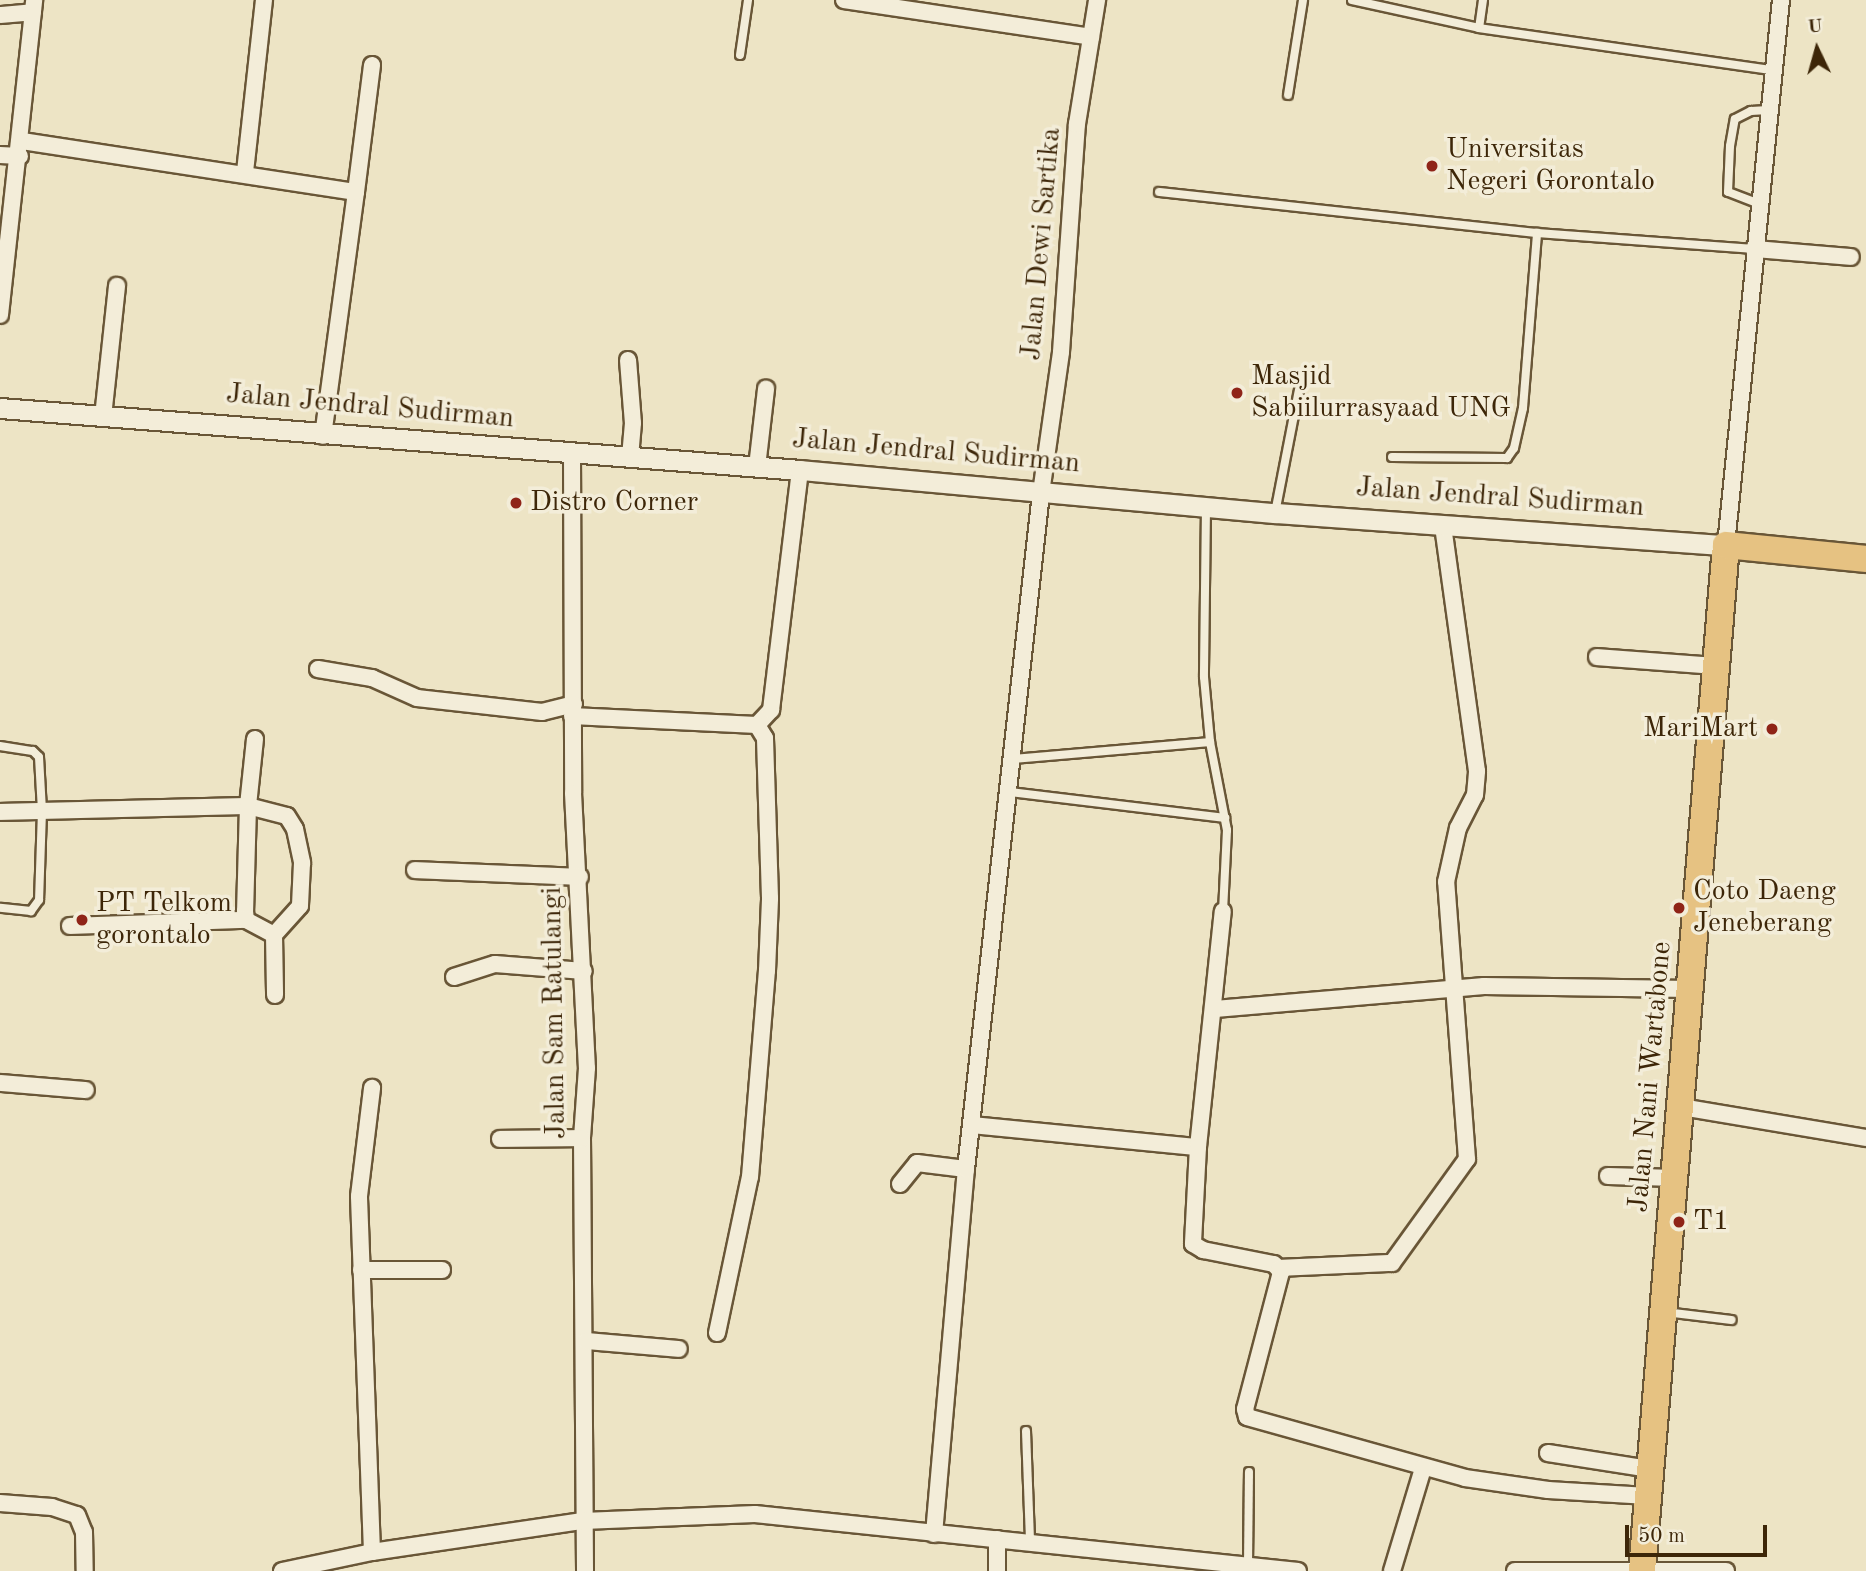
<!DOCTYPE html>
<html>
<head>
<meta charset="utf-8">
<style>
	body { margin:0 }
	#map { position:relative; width:1866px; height:1571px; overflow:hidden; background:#ede4c5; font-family:"Old Standard TT",serif }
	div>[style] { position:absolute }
	.roads { filter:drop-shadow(2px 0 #695637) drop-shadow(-2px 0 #695637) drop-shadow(0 2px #695637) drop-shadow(0 -2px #695637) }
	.service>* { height:8px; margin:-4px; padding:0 4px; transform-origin:4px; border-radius:4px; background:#f3edd9 }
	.minor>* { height:16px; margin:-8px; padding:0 8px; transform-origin:8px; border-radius:8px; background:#f3edd9 }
	.tertiary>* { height:19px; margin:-9.5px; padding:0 9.5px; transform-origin:9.5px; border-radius:9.5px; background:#f3edd9 }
	.primary>* { height:26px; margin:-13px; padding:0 13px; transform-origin:13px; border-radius:13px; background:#e6c282 }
	.dots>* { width:19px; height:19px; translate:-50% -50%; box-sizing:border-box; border:4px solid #f3edd9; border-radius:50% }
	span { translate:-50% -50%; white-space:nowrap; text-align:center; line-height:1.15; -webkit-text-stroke:7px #f3edd9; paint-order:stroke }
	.poi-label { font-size:28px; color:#3d2608 }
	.left { translate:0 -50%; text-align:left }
	.right { translate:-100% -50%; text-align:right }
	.street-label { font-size:28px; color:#3d2608 }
	.north { position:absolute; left:1782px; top:14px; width:70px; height:70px; -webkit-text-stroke:5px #f3edd9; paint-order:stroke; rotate:355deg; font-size:19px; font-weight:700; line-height:28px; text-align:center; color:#3d2608 }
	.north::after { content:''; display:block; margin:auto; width:24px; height:32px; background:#3d2608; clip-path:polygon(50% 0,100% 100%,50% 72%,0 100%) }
	.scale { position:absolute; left:1625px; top:1525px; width:142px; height:32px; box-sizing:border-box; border:4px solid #3d2608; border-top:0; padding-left:9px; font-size:21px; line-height:24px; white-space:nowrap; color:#3d2608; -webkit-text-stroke:5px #f3edd9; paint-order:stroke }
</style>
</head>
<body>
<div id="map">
	<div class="roads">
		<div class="service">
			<i style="left:1352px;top:0;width:130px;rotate:12.4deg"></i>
			<i style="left:1483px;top:0;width:28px;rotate:98deg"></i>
			<i style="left:1479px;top:28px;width:296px;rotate:8.2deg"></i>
			<i style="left:740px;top:55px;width:56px;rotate:-81.7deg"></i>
			<i style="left:1288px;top:95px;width:96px;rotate:-81deg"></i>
			<i style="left:1159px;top:192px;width:380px;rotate:6.2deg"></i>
			<i style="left:1537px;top:233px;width:218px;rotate:4.2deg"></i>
			<i style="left:1757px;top:203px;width:31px;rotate:-159deg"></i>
			<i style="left:1728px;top:192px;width:46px;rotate:-87.5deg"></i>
			<i style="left:1730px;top:146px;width:27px;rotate:-80deg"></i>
			<i style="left:1735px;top:119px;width:18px;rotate:-27deg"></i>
			<i style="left:1751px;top:111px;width:17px;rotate:-3deg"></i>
			<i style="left:1392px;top:457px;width:115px;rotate:0.5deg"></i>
			<i style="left:1507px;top:458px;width:12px;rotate:-55deg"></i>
			<i style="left:1514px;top:448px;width:41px;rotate:-77.3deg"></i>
			<i style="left:1523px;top:408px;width:176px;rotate:-85.4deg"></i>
			<i style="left:1206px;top:507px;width:170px;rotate:90.7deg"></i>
			<i style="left:1204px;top:677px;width:65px;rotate:84.7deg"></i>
			<i style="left:1210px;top:742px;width:90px;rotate:79.1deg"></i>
			<i style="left:1227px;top:830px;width:81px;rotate:92.8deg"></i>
			<i style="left:1275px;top:513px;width:126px;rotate:-79deg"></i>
			<i style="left:0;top:746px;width:33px;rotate:9deg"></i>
			<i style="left:33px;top:751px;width:8px;rotate:45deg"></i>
			<i style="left:39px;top:757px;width:54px;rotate:86.8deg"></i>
			<i style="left:42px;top:811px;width:89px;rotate:91.9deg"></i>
			<i style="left:39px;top:900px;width:14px;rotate:126deg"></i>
			<i style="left:31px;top:911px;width:31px;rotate:-174deg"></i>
			<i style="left:1013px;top:759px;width:198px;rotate:-4.9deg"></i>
			<i style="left:1010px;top:792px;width:217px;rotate:6.9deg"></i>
			<i style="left:1665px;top:1312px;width:67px;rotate:6.8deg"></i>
			<i style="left:1026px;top:1431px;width:111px;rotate:87.9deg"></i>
			<i style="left:1248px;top:1565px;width:93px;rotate:-89.4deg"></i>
		</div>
		<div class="minor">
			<i style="left:844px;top:0;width:250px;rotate:8.5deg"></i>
			<i style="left:0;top:15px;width:33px;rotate:-5deg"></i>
			<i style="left:22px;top:141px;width:338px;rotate:8.7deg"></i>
			<i style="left:356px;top:192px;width:246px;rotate:97.7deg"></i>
			<i style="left:0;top:155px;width:20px;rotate:3deg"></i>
			<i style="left:245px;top:172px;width:173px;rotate:-83.7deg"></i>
			<i style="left:356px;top:192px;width:128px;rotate:-82.8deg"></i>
			<i style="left:1754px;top:249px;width:97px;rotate:4.7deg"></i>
			<i style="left:0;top:315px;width:317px;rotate:-83.8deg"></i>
			<i style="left:628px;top:360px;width:63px;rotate:85.5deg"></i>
			<i style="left:633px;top:423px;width:36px;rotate:95deg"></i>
			<i style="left:103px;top:417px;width:132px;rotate:-83.9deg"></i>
			<i style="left:572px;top:455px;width:338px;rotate:89.8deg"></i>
			<i style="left:573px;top:793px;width:275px;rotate:87.1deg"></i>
			<i style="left:587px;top:1068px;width:70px;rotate:94.1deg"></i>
			<i style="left:582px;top:1138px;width:433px;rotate:89.6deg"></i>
			<i style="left:757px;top:467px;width:79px;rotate:-83.4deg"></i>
			<i style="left:1726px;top:545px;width:548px;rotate:-84.24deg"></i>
			<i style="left:1597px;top:657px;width:121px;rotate:4.3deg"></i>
			<i style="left:318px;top:669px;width:55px;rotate:9.5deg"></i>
			<i style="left:372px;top:678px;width:49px;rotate:24deg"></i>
			<i style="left:417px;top:698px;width:126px;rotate:6.4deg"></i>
			<i style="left:542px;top:712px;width:33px;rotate:-14deg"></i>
			<i style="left:572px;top:716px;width:185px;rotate:2.8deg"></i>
			<i style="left:757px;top:725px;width:21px;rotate:-47deg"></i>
			<i style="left:771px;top:710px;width:242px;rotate:-83.1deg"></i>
			<i style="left:255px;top:739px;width:67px;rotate:96deg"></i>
			<i style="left:248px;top:806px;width:40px;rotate:14.4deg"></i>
			<i style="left:287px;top:816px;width:15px;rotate:58deg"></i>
			<i style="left:295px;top:829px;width:35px;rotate:78deg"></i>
			<i style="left:302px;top:863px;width:43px;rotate:92.7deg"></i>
			<i style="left:300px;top:906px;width:39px;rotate:132deg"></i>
			<i style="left:0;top:812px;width:248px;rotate:-1.4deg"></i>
			<i style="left:248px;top:806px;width:105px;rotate:91.6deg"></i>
			<i style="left:245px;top:911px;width:9px;rotate:84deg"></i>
			<i style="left:246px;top:920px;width:32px;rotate:28deg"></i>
			<i style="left:274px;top:935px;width:60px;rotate:89deg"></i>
			<i style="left:415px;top:870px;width:165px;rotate:2.4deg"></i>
			<i style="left:70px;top:926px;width:176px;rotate:-2deg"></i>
			<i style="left:454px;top:977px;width:43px;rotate:-17.6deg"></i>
			<i style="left:495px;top:964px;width:89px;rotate:4.5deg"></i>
			<i style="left:1215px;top:1009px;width:270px;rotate:-4.9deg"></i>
			<i style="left:1484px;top:986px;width:206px;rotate:0.8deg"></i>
			<i style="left:0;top:1083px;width:86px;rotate:4.7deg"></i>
			<i style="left:1681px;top:1107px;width:188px;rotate:9.5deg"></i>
			<i style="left:972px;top:1125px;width:227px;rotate:5.6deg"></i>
			<i style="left:1198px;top:1147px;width:237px;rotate:-84deg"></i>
			<i style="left:500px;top:1139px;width:82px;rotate:-0.7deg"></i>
			<i style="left:1198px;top:1147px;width:97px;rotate:93deg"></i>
			<i style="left:1193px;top:1244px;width:12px;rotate:31deg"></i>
			<i style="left:1203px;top:1250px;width:72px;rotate:11.2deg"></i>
			<i style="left:1274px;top:1264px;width:11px;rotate:49deg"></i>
			<i style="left:1281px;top:1272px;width:142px;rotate:104.7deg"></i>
			<i style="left:1245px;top:1409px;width:8px;rotate:76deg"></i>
			<i style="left:1247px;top:1417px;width:226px;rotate:15.6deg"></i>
			<i style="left:1465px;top:1478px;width:84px;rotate:8.2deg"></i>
			<i style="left:1548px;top:1490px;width:100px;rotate:3.4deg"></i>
			<i style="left:1608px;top:1176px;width:67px;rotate:1.7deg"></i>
			<i style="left:900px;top:1184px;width:27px;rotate:-51deg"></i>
			<i style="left:917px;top:1163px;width:49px;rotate:7deg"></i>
			<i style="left:1280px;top:1268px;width:112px;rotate:-2.6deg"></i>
			<i style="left:1392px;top:1263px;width:128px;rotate:-54.2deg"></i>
			<i style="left:1467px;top:1159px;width:278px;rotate:-94.3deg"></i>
			<i style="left:1446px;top:882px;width:55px;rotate:-77.5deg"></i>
			<i style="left:1458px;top:828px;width:37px;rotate:-63deg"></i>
			<i style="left:1475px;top:795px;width:24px;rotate:-85deg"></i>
			<i style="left:1477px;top:771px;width:247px;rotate:-97.9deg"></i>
			<i style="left:361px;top:1270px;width:81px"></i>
			<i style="left:717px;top:1333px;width:159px;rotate:-78.1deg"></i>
			<i style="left:750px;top:1177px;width:207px;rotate:-85.3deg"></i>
			<i style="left:767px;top:971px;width:73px;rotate:-87.6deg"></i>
			<i style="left:770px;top:898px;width:160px;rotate:-91.8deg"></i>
			<i style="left:765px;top:738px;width:15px;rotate:-122deg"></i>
			<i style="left:586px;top:1341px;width:93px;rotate:4.9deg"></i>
			<i style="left:1548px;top:1453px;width:102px;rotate:9deg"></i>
			<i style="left:0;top:1503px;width:52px;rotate:4.4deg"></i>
			<i style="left:52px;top:1507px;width:26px;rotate:18deg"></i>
			<i style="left:77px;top:1515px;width:18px;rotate:68deg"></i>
			<i style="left:84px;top:1532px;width:39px;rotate:89deg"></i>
			<i style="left:934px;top:1534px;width:366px;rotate:-85deg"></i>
			<i style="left:966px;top:1169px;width:680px;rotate:-83.67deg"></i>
			<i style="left:1041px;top:493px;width:142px;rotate:-81.9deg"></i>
			<i style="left:1061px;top:352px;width:229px;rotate:-86deg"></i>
			<i style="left:1077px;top:124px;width:126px;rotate:-80.8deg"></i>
			<i style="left:372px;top:1552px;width:356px;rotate:-92.1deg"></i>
			<i style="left:359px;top:1196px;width:109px;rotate:-83.1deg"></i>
			<i style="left:282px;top:1571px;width:92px;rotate:-11.9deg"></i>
			<i style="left:372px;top:1552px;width:213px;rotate:-8.4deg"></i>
			<i style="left:583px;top:1521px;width:172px;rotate:-2.3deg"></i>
			<i style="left:755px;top:1514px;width:546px;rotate:5.99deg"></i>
			<i style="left:997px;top:1571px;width:32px;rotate:-90deg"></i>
			<i style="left:1392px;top:1571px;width:108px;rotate:-73.2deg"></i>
			<i style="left:1515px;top:1571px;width:211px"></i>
		</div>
		<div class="tertiary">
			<i style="left:0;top:408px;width:802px;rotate:4.43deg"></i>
			<i style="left:800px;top:470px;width:477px;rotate:5.2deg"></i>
			<i style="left:1275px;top:513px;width:452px;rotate:4.1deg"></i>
		</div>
		<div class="primary">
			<i style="left:1642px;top:1571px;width:1029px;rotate:-85.32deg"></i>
			<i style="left:1726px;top:545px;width:141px;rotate:5.7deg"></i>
		</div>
	</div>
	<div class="dots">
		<i style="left:1432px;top:166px;background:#8f2418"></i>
		<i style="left:1237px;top:393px;background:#8f2418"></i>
		<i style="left:516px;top:503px;background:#8f2418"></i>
		<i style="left:1772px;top:729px;background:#8f2418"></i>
		<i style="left:1679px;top:908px;background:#8f2418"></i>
		<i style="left:82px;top:920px;background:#8f2418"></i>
		<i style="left:1679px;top:1222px;background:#8f2418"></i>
	</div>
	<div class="poi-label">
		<span class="left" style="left:1446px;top:166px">Universitas<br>Negeri Gorontalo</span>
		<span class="left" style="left:1251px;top:393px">Masjid<br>Sabiilurrasyaad UNG</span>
		<span class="left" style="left:530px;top:503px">Distro Corner</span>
		<span class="right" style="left:1758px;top:729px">MariMart</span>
		<span class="left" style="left:1693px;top:908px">Coto Daeng<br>Jeneberang</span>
		<span class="left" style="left:96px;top:920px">PT Telkom<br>gorontalo</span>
		<span class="left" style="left:1693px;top:1222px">T1</span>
	</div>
	<div class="street-label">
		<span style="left:1042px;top:244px;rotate:-85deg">Jalan Dewi Sartika</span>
		<span style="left:370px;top:407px;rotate:5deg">Jalan Jendral Sudirman</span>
		<span style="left:936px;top:452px;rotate:5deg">Jalan Jendral Sudirman</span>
		<span style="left:1500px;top:498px;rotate:4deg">Jalan Jendral Sudirman</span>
		<span style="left:555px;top:1013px;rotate:-91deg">Jalan Sam Ratulangi</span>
		<span style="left:1651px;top:1077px;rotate:-85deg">Jalan Nani Wartabone</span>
	</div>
	<div class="north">U</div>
	<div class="scale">50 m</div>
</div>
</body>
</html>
